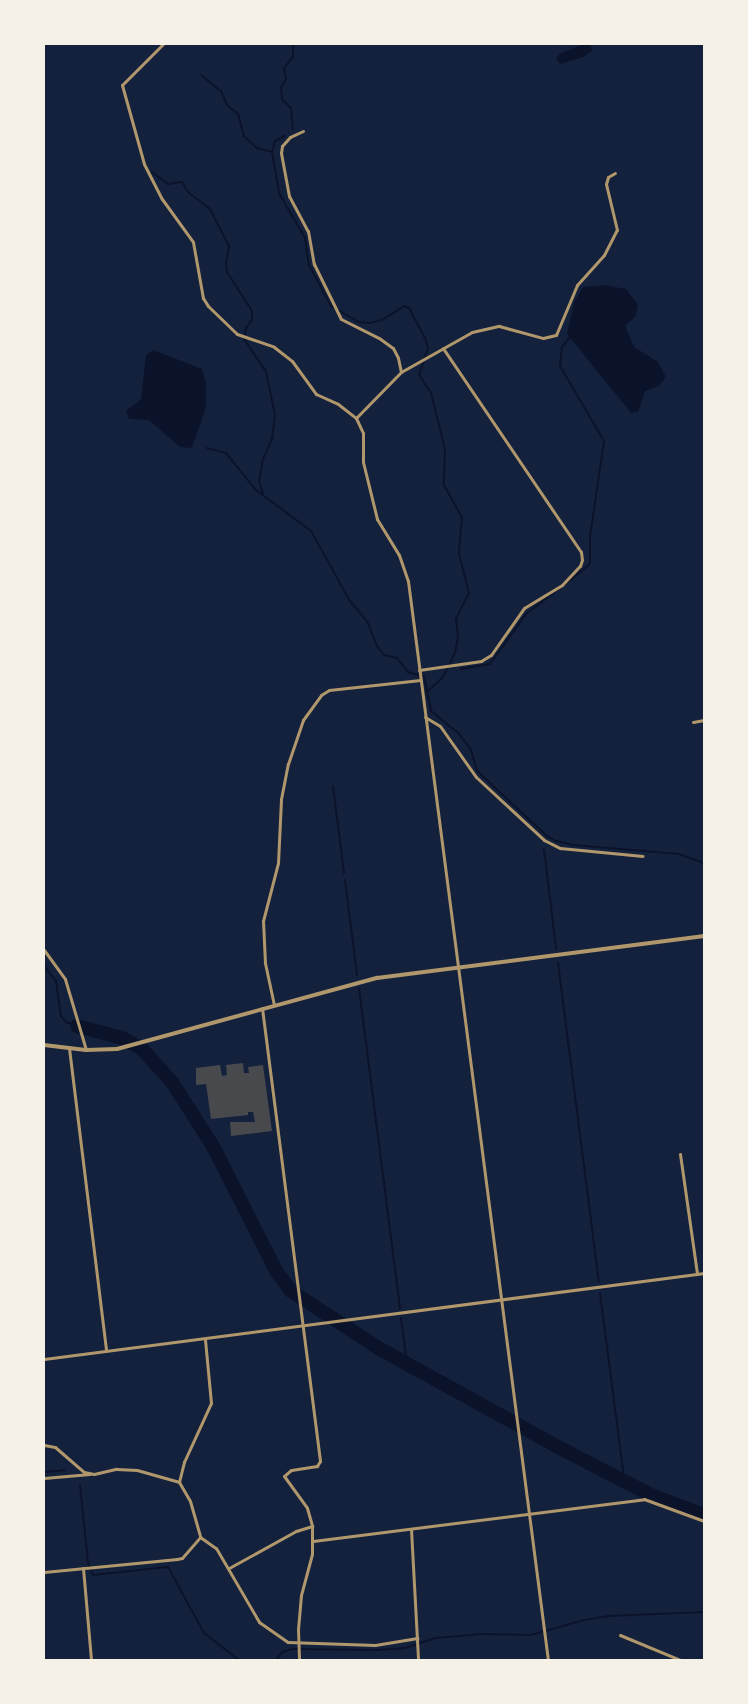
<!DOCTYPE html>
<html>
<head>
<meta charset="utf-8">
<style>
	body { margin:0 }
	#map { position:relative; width:748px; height:1704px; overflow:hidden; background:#14213d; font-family:Lora,serif }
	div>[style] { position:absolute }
	.water>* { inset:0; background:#0b132b }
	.stream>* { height:2px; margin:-1px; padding:0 1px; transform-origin:1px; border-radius:1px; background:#0b132b }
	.river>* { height:14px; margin:-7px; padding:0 7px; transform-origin:7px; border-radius:7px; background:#0b132b }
	.building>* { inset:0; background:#48494c }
	.minor>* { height:3px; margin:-1.5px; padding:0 1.5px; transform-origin:1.5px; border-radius:1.5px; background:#b1986c }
	.tertiary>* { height:4px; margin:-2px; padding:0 2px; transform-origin:2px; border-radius:2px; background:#b1986c }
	span { translate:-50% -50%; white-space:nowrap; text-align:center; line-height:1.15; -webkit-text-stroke:5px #f6f1e7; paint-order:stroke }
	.frame { position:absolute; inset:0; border:45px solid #f6f1e7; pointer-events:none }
</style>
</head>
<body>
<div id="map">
	<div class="water">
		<i style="clip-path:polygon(584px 44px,590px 44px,592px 51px,583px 57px,560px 64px,556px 58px,561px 53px)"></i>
		<i style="clip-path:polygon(604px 285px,626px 289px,638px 305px,636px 316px,625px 326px,634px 347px,658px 362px,666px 377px,659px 386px,645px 391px,638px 412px,631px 413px,567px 334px,574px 302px,583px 287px)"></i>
		<i style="clip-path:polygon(153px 350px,202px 369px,206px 383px,206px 407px,192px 448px,180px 447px,149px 420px,129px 419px,126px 411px,141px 399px,146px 355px)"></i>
	</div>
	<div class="stream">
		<i style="left:293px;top:44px;width:13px;rotate:90deg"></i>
		<i style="left:293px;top:57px;width:14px;rotate:129deg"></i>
		<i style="left:284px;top:68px;width:11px;rotate:80deg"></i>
		<i style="left:286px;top:79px;width:9px;rotate:122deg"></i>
		<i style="left:281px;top:87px;width:12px;rotate:85deg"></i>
		<i style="left:282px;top:99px;width:13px;rotate:45deg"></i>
		<i style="left:291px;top:108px;width:21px;rotate:85deg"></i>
		<i style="left:201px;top:75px;width:26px;rotate:39deg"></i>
		<i style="left:221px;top:91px;width:15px;rotate:67deg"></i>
		<i style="left:227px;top:105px;width:14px;rotate:39deg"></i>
		<i style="left:238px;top:114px;width:23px;rotate:75deg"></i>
		<i style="left:244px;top:136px;width:18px;rotate:43deg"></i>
		<i style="left:257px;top:148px;width:16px;rotate:15deg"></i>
		<i style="left:272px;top:152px;width:42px;rotate:80.3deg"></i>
		<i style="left:279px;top:193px;width:52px;rotate:60deg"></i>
		<i style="left:305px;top:238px;width:27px;rotate:82deg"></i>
		<i style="left:309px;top:265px;width:47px;rotate:61.8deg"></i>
		<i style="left:331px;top:306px;width:32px;rotate:30deg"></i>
		<i style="left:359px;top:322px;width:11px;rotate:5deg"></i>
		<i style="left:370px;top:323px;width:12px;rotate:-14deg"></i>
		<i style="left:382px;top:320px;width:26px;rotate:-32deg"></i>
		<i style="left:404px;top:306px;width:5px;rotate:22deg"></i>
		<i style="left:409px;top:308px;width:34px;rotate:62deg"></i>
		<i style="left:425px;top:338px;width:10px;rotate:73deg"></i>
		<i style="left:428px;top:348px;width:28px;rotate:108deg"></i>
		<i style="left:419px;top:375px;width:22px;rotate:56deg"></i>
		<i style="left:431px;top:393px;width:58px;rotate:76deg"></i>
		<i style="left:445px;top:449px;width:36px;rotate:92deg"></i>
		<i style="left:444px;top:485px;width:37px;rotate:61deg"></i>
		<i style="left:462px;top:517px;width:37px;rotate:95deg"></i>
		<i style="left:459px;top:554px;width:40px;rotate:75.6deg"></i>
		<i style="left:469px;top:593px;width:29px;rotate:117deg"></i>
		<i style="left:456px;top:619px;width:17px;rotate:83deg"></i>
		<i style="left:458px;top:636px;width:17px;rotate:100deg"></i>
		<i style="left:455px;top:653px;width:28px;rotate:117deg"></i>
		<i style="left:442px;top:678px;width:21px;rotate:137deg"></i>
		<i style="left:272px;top:152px;width:11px;rotate:-75deg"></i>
		<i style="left:275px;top:141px;width:11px;rotate:-27deg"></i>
		<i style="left:152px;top:172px;width:20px;rotate:37deg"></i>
		<i style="left:168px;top:184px;width:14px;rotate:-8deg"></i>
		<i style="left:182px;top:182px;width:13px;rotate:58deg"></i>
		<i style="left:189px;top:193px;width:26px;rotate:37deg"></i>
		<i style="left:210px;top:209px;width:42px;rotate:62.8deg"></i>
		<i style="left:229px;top:246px;width:17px;rotate:100deg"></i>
		<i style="left:226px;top:263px;width:9px;rotate:84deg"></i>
		<i style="left:227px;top:272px;width:46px;rotate:57.3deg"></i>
		<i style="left:252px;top:311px;width:9px;rotate:90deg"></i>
		<i style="left:252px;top:320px;width:10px;rotate:127deg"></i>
		<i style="left:246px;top:328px;width:11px;rotate:100deg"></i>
		<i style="left:244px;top:339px;width:40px;rotate:56deg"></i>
		<i style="left:266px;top:372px;width:44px;rotate:78.2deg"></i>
		<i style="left:275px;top:415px;width:24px;rotate:97deg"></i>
		<i style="left:272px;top:439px;width:22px;rotate:114deg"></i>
		<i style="left:263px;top:459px;width:22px;rotate:100deg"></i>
		<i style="left:259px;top:481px;width:14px;rotate:73deg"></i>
		<i style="left:207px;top:448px;width:20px;rotate:15deg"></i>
		<i style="left:226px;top:453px;width:48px;rotate:51deg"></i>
		<i style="left:256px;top:490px;width:69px;rotate:36.7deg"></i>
		<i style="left:311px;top:531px;width:80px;rotate:60.9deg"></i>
		<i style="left:350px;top:601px;width:26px;rotate:50deg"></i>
		<i style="left:367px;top:621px;width:27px;rotate:68deg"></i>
		<i style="left:377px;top:646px;width:11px;rotate:52deg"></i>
		<i style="left:384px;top:655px;width:13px;rotate:13deg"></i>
		<i style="left:397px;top:658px;width:18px;rotate:52deg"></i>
		<i style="left:408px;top:672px;width:17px;rotate:17deg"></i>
		<i style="left:424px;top:677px;width:35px;rotate:78deg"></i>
		<i style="left:431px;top:711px;width:36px;rotate:39deg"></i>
		<i style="left:459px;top:734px;width:20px;rotate:53deg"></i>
		<i style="left:471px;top:750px;width:22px;rotate:74deg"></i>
		<i style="left:477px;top:771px;width:96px;rotate:42.9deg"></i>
		<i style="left:547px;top:836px;width:10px;rotate:29deg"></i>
		<i style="left:556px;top:841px;width:18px;rotate:13deg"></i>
		<i style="left:574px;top:845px;width:105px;rotate:4.9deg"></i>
		<i style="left:679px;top:854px;width:27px;rotate:20deg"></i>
		<i style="left:564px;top:585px;width:33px;rotate:-39deg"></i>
		<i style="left:590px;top:564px;width:27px;rotate:-90deg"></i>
		<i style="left:590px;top:537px;width:97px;rotate:-81.7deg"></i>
		<i style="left:604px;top:441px;width:87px;rotate:-120.4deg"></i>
		<i style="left:560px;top:366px;width:19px;rotate:-84deg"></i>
		<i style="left:562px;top:347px;width:13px;rotate:-51deg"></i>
		<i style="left:461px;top:669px;width:29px;rotate:-10deg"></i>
		<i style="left:490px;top:664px;width:62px;rotate:-54.2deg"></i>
		<i style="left:526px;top:614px;width:43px;rotate:-37.4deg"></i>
		<i style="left:333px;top:786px;width:88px;rotate:82.8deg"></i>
		<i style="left:544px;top:849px;width:100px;rotate:83.1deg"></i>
		<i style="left:345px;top:880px;width:96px;rotate:82.8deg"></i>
		<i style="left:558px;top:963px;width:321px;rotate:82.7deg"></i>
		<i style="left:44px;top:966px;width:19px;rotate:51deg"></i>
		<i style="left:56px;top:981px;width:35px;rotate:82deg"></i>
		<i style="left:61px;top:1016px;width:8px;rotate:50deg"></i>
		<i style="left:66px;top:1022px;width:12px;rotate:20deg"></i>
		<i style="left:359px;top:988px;width:323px;rotate:82.7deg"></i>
		<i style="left:600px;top:1293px;width:179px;rotate:82.6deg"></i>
		<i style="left:623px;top:1471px;width:9px;rotate:96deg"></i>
		<i style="left:401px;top:1318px;width:46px;rotate:82.6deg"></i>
		<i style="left:44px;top:1472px;width:21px;rotate:-5deg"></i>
		<i style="left:80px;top:1485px;width:78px;rotate:84.1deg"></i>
		<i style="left:88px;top:1563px;width:13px;rotate:67deg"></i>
		<i style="left:93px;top:1575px;width:75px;rotate:-6.1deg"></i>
		<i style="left:168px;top:1567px;width:75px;rotate:61.4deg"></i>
		<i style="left:204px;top:1633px;width:44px;rotate:37.6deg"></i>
		<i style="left:276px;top:1660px;width:10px;rotate:-53deg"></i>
		<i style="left:282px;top:1652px;width:11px;rotate:-15deg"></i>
		<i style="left:293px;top:1649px;width:84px;rotate:0.7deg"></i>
		<i style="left:377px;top:1650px;width:28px;rotate:-4deg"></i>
		<i style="left:405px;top:1648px;width:33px;rotate:-18deg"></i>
		<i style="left:436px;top:1638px;width:46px;rotate:-5deg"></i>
		<i style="left:482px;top:1634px;width:49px;rotate:1.2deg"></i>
		<i style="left:531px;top:1635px;width:55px;rotate:-15.8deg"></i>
		<i style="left:584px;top:1620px;width:24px;rotate:-9deg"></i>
		<i style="left:608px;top:1616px;width:96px;rotate:-2.4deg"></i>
	</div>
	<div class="river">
		<i style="left:77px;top:1026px;width:47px;rotate:14.9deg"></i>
		<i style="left:122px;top:1038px;width:21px;rotate:28deg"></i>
		<i style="left:141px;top:1048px;width:46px;rotate:47.6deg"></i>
		<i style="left:172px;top:1082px;width:78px;rotate:57.5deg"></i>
		<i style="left:214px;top:1148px;width:138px;rotate:63.2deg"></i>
		<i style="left:276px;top:1271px;width:25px;rotate:53deg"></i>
		<i style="left:291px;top:1291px;width:106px;rotate:33.1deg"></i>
		<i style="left:380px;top:1349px;width:205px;rotate:28.8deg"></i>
		<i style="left:560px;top:1448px;width:105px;rotate:27.3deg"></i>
		<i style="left:653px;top:1496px;width:54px;rotate:20.4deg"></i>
	</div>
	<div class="building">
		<i style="clip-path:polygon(243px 1063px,244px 1073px,249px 1073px,248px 1067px,263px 1065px,272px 1131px,231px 1136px,230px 1122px,255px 1122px,253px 1112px,248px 1112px,248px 1115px,211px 1119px,206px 1084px,196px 1085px,196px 1068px,220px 1065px,222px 1076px,227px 1075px,226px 1065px)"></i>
	</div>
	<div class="minor">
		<i style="left:163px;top:44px;width:58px;rotate:135deg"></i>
		<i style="left:122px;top:85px;width:82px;rotate:74.4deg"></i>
		<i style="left:144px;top:164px;width:39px;rotate:63deg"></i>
		<i style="left:162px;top:199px;width:53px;rotate:54.2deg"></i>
		<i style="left:193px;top:242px;width:57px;rotate:79.9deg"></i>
		<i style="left:203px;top:298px;width:9px;rotate:58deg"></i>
		<i style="left:208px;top:306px;width:40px;rotate:44deg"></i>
		<i style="left:237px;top:334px;width:39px;rotate:19deg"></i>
		<i style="left:274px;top:347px;width:23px;rotate:38deg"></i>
		<i style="left:292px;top:361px;width:41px;rotate:54deg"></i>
		<i style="left:316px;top:394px;width:24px;rotate:24deg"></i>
		<i style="left:338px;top:404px;width:23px;rotate:38deg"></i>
		<i style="left:356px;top:418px;width:17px;rotate:65deg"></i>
		<i style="left:363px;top:433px;width:29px;rotate:90deg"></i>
		<i style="left:363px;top:462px;width:59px;rotate:76.2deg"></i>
		<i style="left:377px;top:519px;width:42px;rotate:58.6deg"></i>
		<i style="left:399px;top:555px;width:28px;rotate:71deg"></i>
		<i style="left:408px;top:581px;width:1088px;rotate:82.61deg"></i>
		<i style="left:303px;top:131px;width:14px;rotate:155deg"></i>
		<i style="left:290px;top:137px;width:12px;rotate:132deg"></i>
		<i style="left:282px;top:146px;width:7px;rotate:98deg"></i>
		<i style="left:281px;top:153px;width:44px;rotate:79.5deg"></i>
		<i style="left:289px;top:196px;width:40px;rotate:62deg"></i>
		<i style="left:308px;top:231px;width:34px;rotate:80deg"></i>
		<i style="left:314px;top:264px;width:61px;rotate:63.9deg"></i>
		<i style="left:341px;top:319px;width:42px;rotate:26.6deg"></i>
		<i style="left:379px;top:338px;width:17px;rotate:36deg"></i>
		<i style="left:393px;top:348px;width:11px;rotate:63deg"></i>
		<i style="left:398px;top:358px;width:14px;rotate:78deg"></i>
		<i style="left:356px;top:418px;width:64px;rotate:-45.6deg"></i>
		<i style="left:401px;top:372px;width:81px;rotate:-29.4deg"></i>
		<i style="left:472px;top:332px;width:28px;rotate:-13deg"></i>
		<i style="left:499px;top:326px;width:46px;rotate:15.3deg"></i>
		<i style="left:543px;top:338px;width:13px;rotate:-13deg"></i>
		<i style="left:556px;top:335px;width:54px;rotate:-67.2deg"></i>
		<i style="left:577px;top:285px;width:40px;rotate:-48deg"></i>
		<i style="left:604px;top:255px;width:28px;rotate:-63deg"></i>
		<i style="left:617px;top:230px;width:47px;rotate:-103.4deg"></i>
		<i style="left:606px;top:184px;width:7px;rotate:-74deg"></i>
		<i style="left:608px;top:177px;width:8px;rotate:-30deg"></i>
		<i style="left:419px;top:670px;width:63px;rotate:-8.3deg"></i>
		<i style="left:481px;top:661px;width:12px;rotate:-31deg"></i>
		<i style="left:491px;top:655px;width:57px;rotate:-54.9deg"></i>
		<i style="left:524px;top:608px;width:44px;rotate:-31.2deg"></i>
		<i style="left:562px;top:585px;width:26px;rotate:-47deg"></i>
		<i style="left:580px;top:566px;width:6px;rotate:-72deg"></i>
		<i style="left:582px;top:560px;width:8px;rotate:-97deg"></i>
		<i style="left:581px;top:552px;width:246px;rotate:-124.1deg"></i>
		<i style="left:425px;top:717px;width:17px;rotate:31deg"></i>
		<i style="left:440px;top:726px;width:62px;rotate:54.8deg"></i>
		<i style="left:476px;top:777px;width:93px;rotate:42.8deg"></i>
		<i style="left:544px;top:840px;width:18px;rotate:27deg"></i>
		<i style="left:560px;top:848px;width:83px;rotate:5.5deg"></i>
		<i style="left:693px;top:722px;width:11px;rotate:-10deg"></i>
		<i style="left:44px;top:950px;width:36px;rotate:54deg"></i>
		<i style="left:65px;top:979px;width:74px;rotate:73.5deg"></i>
		<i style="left:274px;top:1005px;width:43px;rotate:-102.1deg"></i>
		<i style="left:265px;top:963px;width:42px;rotate:-92.7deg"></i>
		<i style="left:263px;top:921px;width:60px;rotate:-75.5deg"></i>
		<i style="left:278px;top:863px;width:64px;rotate:-87.3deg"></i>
		<i style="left:281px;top:799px;width:36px;rotate:-79deg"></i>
		<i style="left:288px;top:764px;width:46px;rotate:-71.2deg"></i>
		<i style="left:303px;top:720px;width:31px;rotate:-54deg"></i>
		<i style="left:321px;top:695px;width:9px;rotate:-32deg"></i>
		<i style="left:329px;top:690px;width:92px;rotate:-6.3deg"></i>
		<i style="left:262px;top:1008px;width:457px;rotate:82.7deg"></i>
		<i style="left:320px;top:1461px;width:6px;rotate:121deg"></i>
		<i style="left:317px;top:1466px;width:26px;rotate:171deg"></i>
		<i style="left:291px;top:1470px;width:9px;rotate:139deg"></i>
		<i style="left:284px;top:1476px;width:39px;rotate:54deg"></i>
		<i style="left:307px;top:1508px;width:19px;rotate:74deg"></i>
		<i style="left:312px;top:1526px;width:28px;rotate:90deg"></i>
		<i style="left:312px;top:1554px;width:42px;rotate:105deg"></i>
		<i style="left:301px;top:1595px;width:34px;rotate:95deg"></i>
		<i style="left:298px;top:1629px;width:31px;rotate:88deg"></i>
		<i style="left:69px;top:1048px;width:305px;rotate:83deg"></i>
		<i style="left:680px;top:1154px;width:121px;rotate:81.9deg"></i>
		<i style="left:44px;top:1359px;width:666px;rotate:-7.42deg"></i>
		<i style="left:44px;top:1445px;width:11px;rotate:10deg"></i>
		<i style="left:55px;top:1447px;width:38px;rotate:41deg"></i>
		<i style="left:84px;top:1472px;width:10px;rotate:11deg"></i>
		<i style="left:94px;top:1474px;width:23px;rotate:-13deg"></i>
		<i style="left:116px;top:1469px;width:21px;rotate:3deg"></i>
		<i style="left:137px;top:1470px;width:44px;rotate:15.9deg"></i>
		<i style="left:179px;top:1482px;width:22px;rotate:60deg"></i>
		<i style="left:190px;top:1501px;width:37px;rotate:74deg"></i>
		<i style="left:200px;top:1537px;width:19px;rotate:35deg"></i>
		<i style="left:216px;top:1548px;width:86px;rotate:59.8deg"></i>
		<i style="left:259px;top:1622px;width:35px;rotate:35deg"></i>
		<i style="left:288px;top:1642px;width:87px;rotate:2deg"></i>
		<i style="left:375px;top:1645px;width:43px;rotate:-9.5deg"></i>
		<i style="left:44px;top:1478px;width:46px;rotate:-5deg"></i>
		<i style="left:179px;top:1482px;width:21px;rotate:-76deg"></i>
		<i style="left:184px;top:1462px;width:65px;rotate:-65.4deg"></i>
		<i style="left:211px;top:1403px;width:64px;rotate:-95.4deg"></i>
		<i style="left:411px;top:1529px;width:131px;rotate:86.9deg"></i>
		<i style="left:313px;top:1541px;width:334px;rotate:-7.2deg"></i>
		<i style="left:644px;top:1499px;width:64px;rotate:20.1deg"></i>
		<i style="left:83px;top:1568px;width:92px;rotate:85deg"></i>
		<i style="left:229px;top:1568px;width:77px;rotate:-28.9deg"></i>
		<i style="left:296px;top:1531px;width:17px;rotate:-17deg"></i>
		<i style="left:44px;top:1572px;width:134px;rotate:-5.6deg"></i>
		<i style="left:177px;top:1559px;width:5px;rotate:-11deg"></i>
		<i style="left:182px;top:1558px;width:28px;rotate:-49deg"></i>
		<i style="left:620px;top:1635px;width:65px;rotate:22.6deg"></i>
	</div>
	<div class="tertiary">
		<i style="left:44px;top:1045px;width:42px;rotate:6.8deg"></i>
		<i style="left:86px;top:1050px;width:31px;rotate:-2deg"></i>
		<i style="left:117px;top:1049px;width:270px;rotate:-15.3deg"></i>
		<i style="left:377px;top:978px;width:330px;rotate:-7.3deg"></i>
	</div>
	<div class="frame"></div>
</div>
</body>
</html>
